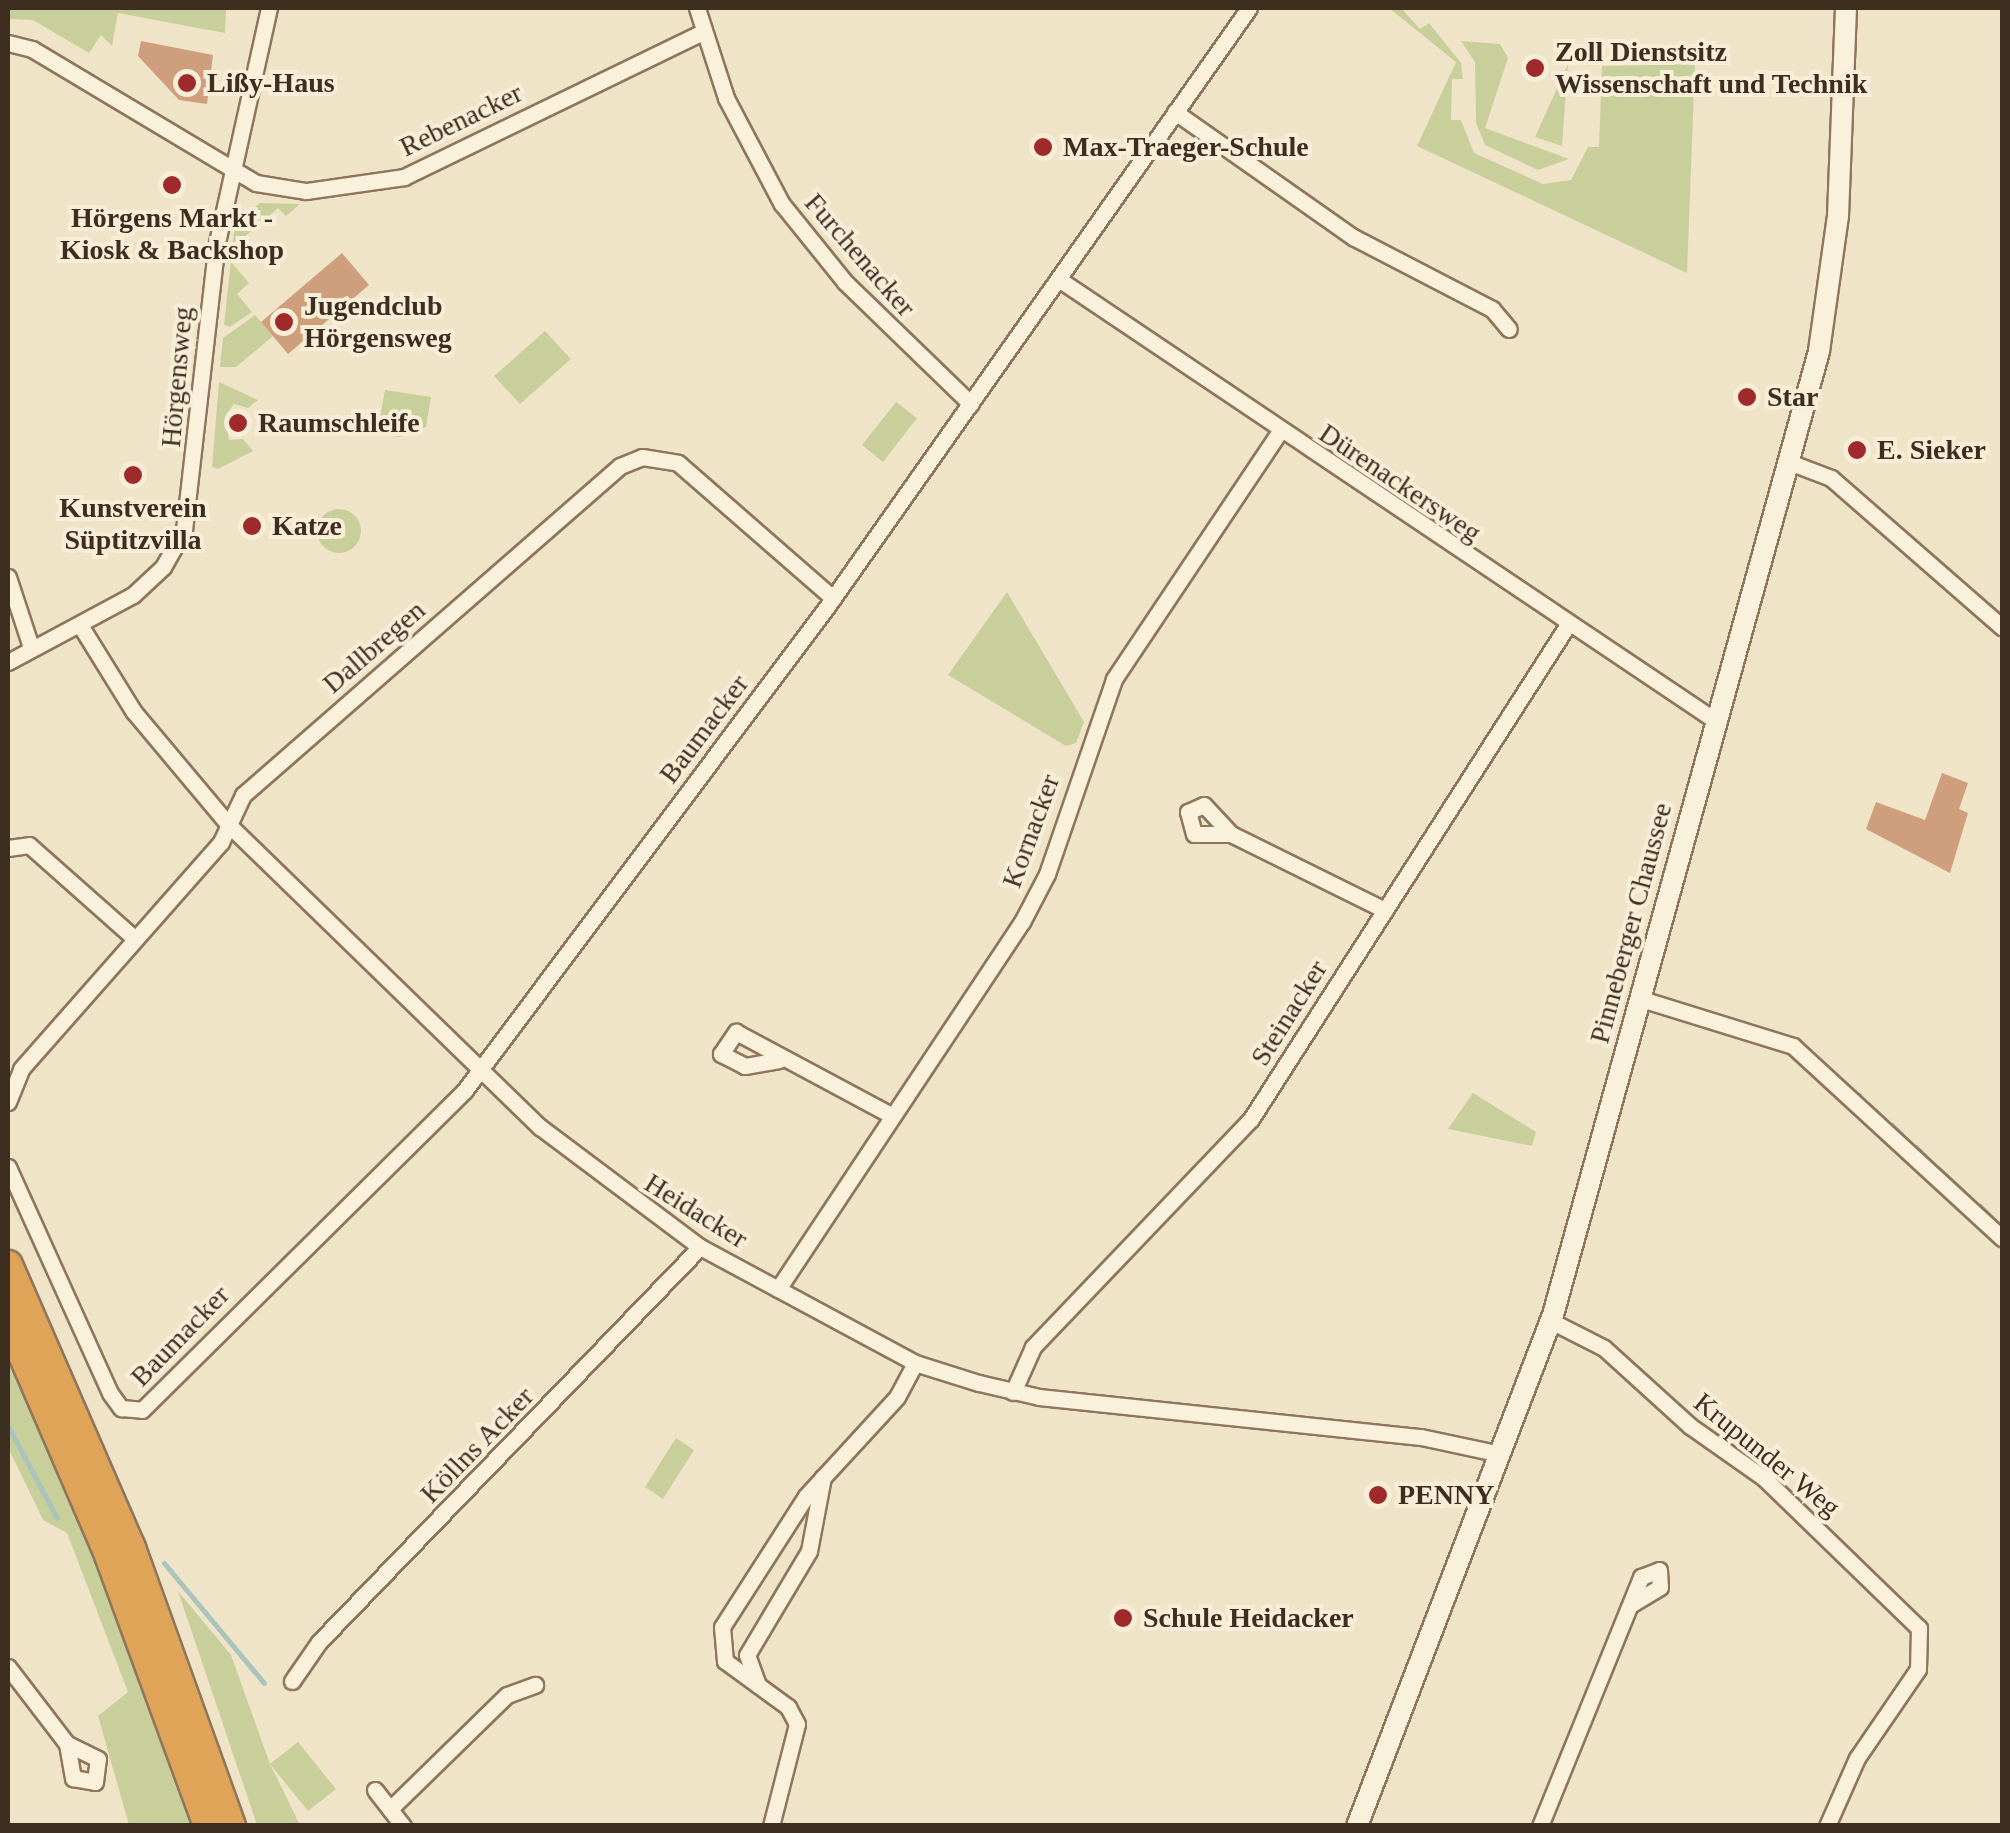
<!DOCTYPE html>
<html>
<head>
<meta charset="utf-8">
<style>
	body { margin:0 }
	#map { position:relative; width:2010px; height:1833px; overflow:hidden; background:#f0e4c8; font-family:Georgia,serif }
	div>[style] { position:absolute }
	.green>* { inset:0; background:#c9cf9b }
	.round { border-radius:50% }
	.stream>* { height:5px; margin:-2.5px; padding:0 2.5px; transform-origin:2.5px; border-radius:2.5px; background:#a9c4bc }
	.building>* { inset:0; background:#cf9f7d }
	.roads { filter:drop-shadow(2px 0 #8d765c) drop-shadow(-2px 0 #8d765c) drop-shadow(0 2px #8d765c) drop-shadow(0 -2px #8d765c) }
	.minor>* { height:15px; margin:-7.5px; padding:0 7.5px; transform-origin:7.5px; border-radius:7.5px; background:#faf1dc }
	.secondary>* { height:20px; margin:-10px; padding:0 10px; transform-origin:10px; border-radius:10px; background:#faf1dc }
	.motorway>* { height:28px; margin:-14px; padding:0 14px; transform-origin:14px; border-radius:14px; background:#e0a458 }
	.dots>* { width:28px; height:28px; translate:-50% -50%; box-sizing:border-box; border:5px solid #f7eed8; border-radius:50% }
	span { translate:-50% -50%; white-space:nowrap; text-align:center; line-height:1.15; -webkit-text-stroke:8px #f7eed8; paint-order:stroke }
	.poi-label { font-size:28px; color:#3d2e20; font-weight:700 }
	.left { translate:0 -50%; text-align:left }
	.street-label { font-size:28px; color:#3d2e20 }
	.frame { position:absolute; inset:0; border:10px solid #3d2e20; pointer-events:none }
</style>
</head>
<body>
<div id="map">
	<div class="green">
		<i style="clip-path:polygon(8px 8px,226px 8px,225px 33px,118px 13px,112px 46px,101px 35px,89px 53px,33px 20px,8px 19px)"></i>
		<i style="clip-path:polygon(1389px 8px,1401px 8px,1420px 29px,1429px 23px,1461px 63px,1463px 79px,1452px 79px,1451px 120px,1461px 120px,1474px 153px,1543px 184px,1571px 180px,1588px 147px,1599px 147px,1602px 66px,1695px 64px,1687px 273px,1417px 146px,1456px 62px)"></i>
		<i style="clip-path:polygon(1461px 41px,1500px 44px,1508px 58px,1485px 128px,1569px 159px,1538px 170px,1485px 145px,1476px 123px,1475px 62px)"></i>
		<i style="clip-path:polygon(1568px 64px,1562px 146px,1535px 137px)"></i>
		<i style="clip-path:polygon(260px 203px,300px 204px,286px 216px,278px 208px,242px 239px,249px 248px,232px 263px,249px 283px,237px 294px,252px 312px,230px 327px,224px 325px,235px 223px)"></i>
		<i style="clip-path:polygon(255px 315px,273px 336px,236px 367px,220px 367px,223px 338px)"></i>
		<i style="clip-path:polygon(545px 331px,571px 359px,520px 404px,494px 376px)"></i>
		<i style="clip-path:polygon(219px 382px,258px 400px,248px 408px,234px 404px,225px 416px,229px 440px,243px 439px,253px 451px,218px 469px,212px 467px)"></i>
		<i style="clip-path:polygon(385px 390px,431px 397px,426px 427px,400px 437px,377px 434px)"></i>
		<i style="clip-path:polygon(896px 402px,917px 418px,883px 462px,862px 445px)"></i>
		<i class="round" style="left:317px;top:509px;width:44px;height:44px"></i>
		<i style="clip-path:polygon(1007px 592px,1084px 722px,1076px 743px,1066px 746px,948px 675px)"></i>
		<i style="clip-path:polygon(1473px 1093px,1536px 1132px,1532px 1146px,1448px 1129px)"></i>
		<i style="clip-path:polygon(8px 1355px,109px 1594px,192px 1825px,129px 1825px,98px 1716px,128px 1692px,67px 1533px,43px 1520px,8px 1447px)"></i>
		<i style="clip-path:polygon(676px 1438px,694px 1450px,663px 1499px,645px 1487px)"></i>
		<i style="clip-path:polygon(178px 1591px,231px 1655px,270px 1764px,298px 1742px,336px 1789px,308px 1811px,270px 1764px,300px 1825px,257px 1825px)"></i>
	</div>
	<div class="stream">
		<i style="left:1854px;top:1092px;width:6px;rotate:31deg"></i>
		<i style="left:1869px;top:1105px;width:21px;rotate:43deg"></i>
		<i style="left:1892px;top:1125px;width:16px;rotate:45deg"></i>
		<i style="left:1916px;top:1147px;width:24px;rotate:45deg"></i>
		<i style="left:1938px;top:1168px;width:35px;rotate:43deg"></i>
		<i style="left:1980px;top:1206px;width:31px;rotate:45deg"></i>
		<i style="left:8px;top:1426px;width:104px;rotate:62deg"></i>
		<i style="left:164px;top:1563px;width:156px;rotate:50.2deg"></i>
	</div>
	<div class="building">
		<i style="clip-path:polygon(141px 41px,213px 55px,207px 104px,179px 100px,138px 56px)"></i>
		<i style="clip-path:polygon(342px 253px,369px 285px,288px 354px,261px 322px)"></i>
		<i style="clip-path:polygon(1942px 773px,1968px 783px,1959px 809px,1968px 813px,1950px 873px,1866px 829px,1876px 802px,1925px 820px)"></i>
	</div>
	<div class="roads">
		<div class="minor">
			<i style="left:697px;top:8px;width:95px;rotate:72.1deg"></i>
			<i style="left:726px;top:98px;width:120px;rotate:62.2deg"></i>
			<i style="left:782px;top:204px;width:100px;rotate:51.1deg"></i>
			<i style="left:845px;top:282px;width:175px;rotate:44.1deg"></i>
			<i style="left:8px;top:43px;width:25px;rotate:14deg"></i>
			<i style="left:32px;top:49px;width:261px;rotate:30.9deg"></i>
			<i style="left:256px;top:183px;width:51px;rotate:9.1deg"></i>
			<i style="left:306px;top:191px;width:99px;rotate:-8.1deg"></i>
			<i style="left:404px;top:177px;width:332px;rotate:-25.9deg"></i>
			<i style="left:1175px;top:112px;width:218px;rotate:35.1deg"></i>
			<i style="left:1353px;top:237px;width:157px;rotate:27.4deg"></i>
			<i style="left:1492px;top:309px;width:26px;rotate:50deg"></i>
			<i style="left:1060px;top:280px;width:790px;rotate:33.91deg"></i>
			<i style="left:1789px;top:462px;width:45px;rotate:20.9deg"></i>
			<i style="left:1831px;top:478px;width:227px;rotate:41.1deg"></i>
			<i style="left:8px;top:577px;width:74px;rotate:71.8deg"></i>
			<i style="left:80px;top:625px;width:102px;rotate:58.2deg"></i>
			<i style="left:134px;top:712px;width:146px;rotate:50deg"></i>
			<i style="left:228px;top:824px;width:435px;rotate:44.2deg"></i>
			<i style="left:540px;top:1127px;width:200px;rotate:36.9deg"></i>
			<i style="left:700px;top:1247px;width:244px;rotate:28.3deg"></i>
			<i style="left:915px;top:1363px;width:67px;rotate:17.4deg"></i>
			<i style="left:979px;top:1383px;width:62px;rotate:13.1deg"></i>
			<i style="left:1039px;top:1397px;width:384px;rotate:6deg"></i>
			<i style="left:1421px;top:1437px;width:82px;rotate:12deg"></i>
			<i style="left:8px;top:662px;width:142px;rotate:-28.2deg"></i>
			<i style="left:133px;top:595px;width:41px;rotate:-43deg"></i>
			<i style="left:163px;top:567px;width:43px;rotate:-60.4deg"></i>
			<i style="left:184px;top:530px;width:285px;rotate:-83.5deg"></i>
			<i style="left:216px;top:247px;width:245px;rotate:-77.5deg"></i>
			<i style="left:1231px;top:834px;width:37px;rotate:180deg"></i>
			<i style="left:1194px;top:834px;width:23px;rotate:-105deg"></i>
			<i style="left:1188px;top:812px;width:17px;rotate:-24deg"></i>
			<i style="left:1204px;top:805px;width:40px;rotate:47deg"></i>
			<i style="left:1231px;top:834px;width:172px;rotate:26.3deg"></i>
			<i style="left:8px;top:848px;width:21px;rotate:-8deg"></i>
			<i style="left:29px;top:845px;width:140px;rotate:41.5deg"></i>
			<i style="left:1638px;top:998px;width:162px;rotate:17.2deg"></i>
			<i style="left:1793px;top:1046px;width:284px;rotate:42.6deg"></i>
			<i style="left:779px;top:1060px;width:35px;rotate:170deg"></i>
			<i style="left:745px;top:1066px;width:27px;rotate:-153deg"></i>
			<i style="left:721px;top:1054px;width:27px;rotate:-56deg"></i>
			<i style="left:736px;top:1032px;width:176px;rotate:28.2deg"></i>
			<i style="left:8px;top:1102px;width:35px;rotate:-68deg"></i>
			<i style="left:21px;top:1069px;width:303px;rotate:-48.6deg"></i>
			<i style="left:221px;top:842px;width:52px;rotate:-64.9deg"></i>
			<i style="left:243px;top:795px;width:500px;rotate:-41.11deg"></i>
			<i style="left:620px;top:466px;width:24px;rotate:-22deg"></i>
			<i style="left:642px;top:457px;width:36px;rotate:9deg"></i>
			<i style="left:678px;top:463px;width:206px;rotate:41.1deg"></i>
			<i style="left:8px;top:1167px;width:248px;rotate:65.7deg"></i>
			<i style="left:110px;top:1393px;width:19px;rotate:54deg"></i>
			<i style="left:121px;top:1408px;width:21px;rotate:5deg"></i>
			<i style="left:142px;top:1410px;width:455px;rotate:-44.7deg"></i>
			<i style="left:465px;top:1090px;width:602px;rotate:-53.17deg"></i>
			<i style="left:826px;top:608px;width:734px;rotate:-54.82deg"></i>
			<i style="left:778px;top:1289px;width:441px;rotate:-56.4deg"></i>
			<i style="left:1022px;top:922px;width:54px;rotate:-62.5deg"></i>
			<i style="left:1047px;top:874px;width:206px;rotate:-71deg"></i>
			<i style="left:1114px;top:679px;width:298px;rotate:-56.2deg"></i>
			<i style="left:1551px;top:1321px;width:59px;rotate:27deg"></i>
			<i style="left:1604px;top:1348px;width:116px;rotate:42.2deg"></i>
			<i style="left:1690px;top:1426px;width:90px;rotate:35.1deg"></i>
			<i style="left:1764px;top:1478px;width:216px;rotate:44.1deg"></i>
			<i style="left:1919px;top:1628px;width:41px;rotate:91.4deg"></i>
			<i style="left:1918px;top:1669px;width:108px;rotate:124.4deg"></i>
			<i style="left:1857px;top:1758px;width:74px;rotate:113.8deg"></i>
			<i style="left:1013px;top:1392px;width:49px;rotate:-66deg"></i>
			<i style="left:1033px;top:1347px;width:315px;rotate:-46.3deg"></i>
			<i style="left:1251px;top:1119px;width:586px;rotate:-57.34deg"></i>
			<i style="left:8px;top:1667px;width:97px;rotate:52.5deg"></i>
			<i style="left:67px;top:1744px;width:35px;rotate:80deg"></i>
			<i style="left:73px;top:1778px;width:22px;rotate:10deg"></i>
			<i style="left:95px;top:1782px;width:23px;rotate:-83deg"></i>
			<i style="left:98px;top:1759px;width:34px;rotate:-154deg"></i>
			<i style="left:292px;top:1681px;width:47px;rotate:-55.3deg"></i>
			<i style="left:319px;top:1642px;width:549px;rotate:-46.03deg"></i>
			<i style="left:758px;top:1685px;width:32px;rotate:-110deg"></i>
			<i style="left:747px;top:1655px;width:121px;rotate:-59.2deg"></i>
			<i style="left:809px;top:1551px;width:75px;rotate:-79.3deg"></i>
			<i style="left:375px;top:1790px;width:46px;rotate:52.1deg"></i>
			<i style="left:390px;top:1809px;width:163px;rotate:-44.3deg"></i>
			<i style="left:507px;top:1695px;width:30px;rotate:-20deg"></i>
			<i style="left:771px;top:1826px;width:105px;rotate:-75.7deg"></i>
			<i style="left:797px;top:1724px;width:19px;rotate:-118deg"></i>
			<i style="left:788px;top:1707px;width:78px;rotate:-143.9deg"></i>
			<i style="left:725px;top:1661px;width:34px;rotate:-95deg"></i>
			<i style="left:722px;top:1627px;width:156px;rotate:-57.3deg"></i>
			<i style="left:806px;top:1496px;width:134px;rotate:-47.4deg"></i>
			<i style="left:897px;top:1397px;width:38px;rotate:-62deg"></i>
			<i style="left:1540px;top:1826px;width:269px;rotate:-67.9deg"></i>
			<i style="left:1641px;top:1577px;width:19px;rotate:-21deg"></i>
			<i style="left:1659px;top:1570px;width:17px;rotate:87deg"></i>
			<i style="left:1660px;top:1587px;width:33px;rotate:149deg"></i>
		</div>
		<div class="secondary">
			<i style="left:1357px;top:1826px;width:547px;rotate:-69.02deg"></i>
			<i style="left:1553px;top:1315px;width:1000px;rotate:-74.57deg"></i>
			<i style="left:1819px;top:351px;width:136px;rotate:-82deg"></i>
			<i style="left:1838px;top:216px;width:208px;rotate:-87.8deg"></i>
		</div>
		<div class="motorway">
			<i style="left:8px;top:1265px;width:309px;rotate:66.5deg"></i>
			<i style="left:131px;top:1548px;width:295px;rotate:70.2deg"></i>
			<i style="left:8px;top:1320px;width:256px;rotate:66.7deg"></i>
			<i style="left:109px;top:1555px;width:289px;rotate:69.9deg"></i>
		</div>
	</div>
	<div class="dots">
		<i style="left:1535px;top:68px;background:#9e2a2b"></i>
		<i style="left:187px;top:83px;background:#9e2a2b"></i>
		<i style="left:1043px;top:147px;background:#9e2a2b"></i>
		<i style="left:172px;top:185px;background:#9e2a2b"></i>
		<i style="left:284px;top:322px;background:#9e2a2b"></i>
		<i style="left:1747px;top:397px;background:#9e2a2b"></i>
		<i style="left:238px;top:423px;background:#9e2a2b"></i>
		<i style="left:1857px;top:450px;background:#9e2a2b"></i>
		<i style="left:133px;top:475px;background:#9e2a2b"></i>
		<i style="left:252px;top:526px;background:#9e2a2b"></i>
		<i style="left:1378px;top:1495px;background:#9e2a2b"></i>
		<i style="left:1123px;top:1618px;background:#9e2a2b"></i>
	</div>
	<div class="poi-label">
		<span class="left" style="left:1555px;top:68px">Zoll Dienstsitz<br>Wissenschaft und Technik</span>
		<span class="left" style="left:207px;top:83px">Lißy-Haus</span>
		<span class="left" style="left:1063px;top:147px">Max-Traeger-Schule</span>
		<span style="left:172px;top:234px">Hörgens Markt -<br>Kiosk &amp; Backshop</span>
		<span class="left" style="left:304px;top:322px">Jugendclub<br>Hörgensweg</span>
		<span class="left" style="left:1767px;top:397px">Star</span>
		<span class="left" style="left:258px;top:423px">Raumschleife</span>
		<span class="left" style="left:1877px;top:450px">E. Sieker</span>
		<span style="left:133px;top:524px">Kunstverein<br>Süptitzvilla</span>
		<span class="left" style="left:272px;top:526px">Katze</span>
		<span class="left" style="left:1398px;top:1495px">PENNY</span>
		<span class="left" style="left:1143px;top:1618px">Schule Heidacker</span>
	</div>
	<div class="street-label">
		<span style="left:461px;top:120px;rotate:-26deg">Rebenacker</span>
		<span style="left:860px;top:255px;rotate:49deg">Furchenacker</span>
		<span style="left:177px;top:377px;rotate:-85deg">Hörgensweg</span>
		<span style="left:1400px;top:483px;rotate:34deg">Dürenackersweg</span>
		<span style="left:374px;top:647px;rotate:-41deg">Dallbregen</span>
		<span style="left:704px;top:729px;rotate:-53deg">Baumacker</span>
		<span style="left:1031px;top:831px;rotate:-70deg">Kornacker</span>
		<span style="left:1631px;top:923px;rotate:-75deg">Pinneberger Chaussee</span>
		<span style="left:1289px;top:1013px;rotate:-58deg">Steinacker</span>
		<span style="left:696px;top:1211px;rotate:32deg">Heidacker</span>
		<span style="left:180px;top:1336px;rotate:-46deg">Baumacker</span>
		<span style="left:477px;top:1445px;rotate:-46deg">Köllns Acker</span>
		<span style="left:1767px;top:1455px;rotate:39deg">Krupunder Weg</span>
	</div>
	<div class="frame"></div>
</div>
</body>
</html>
